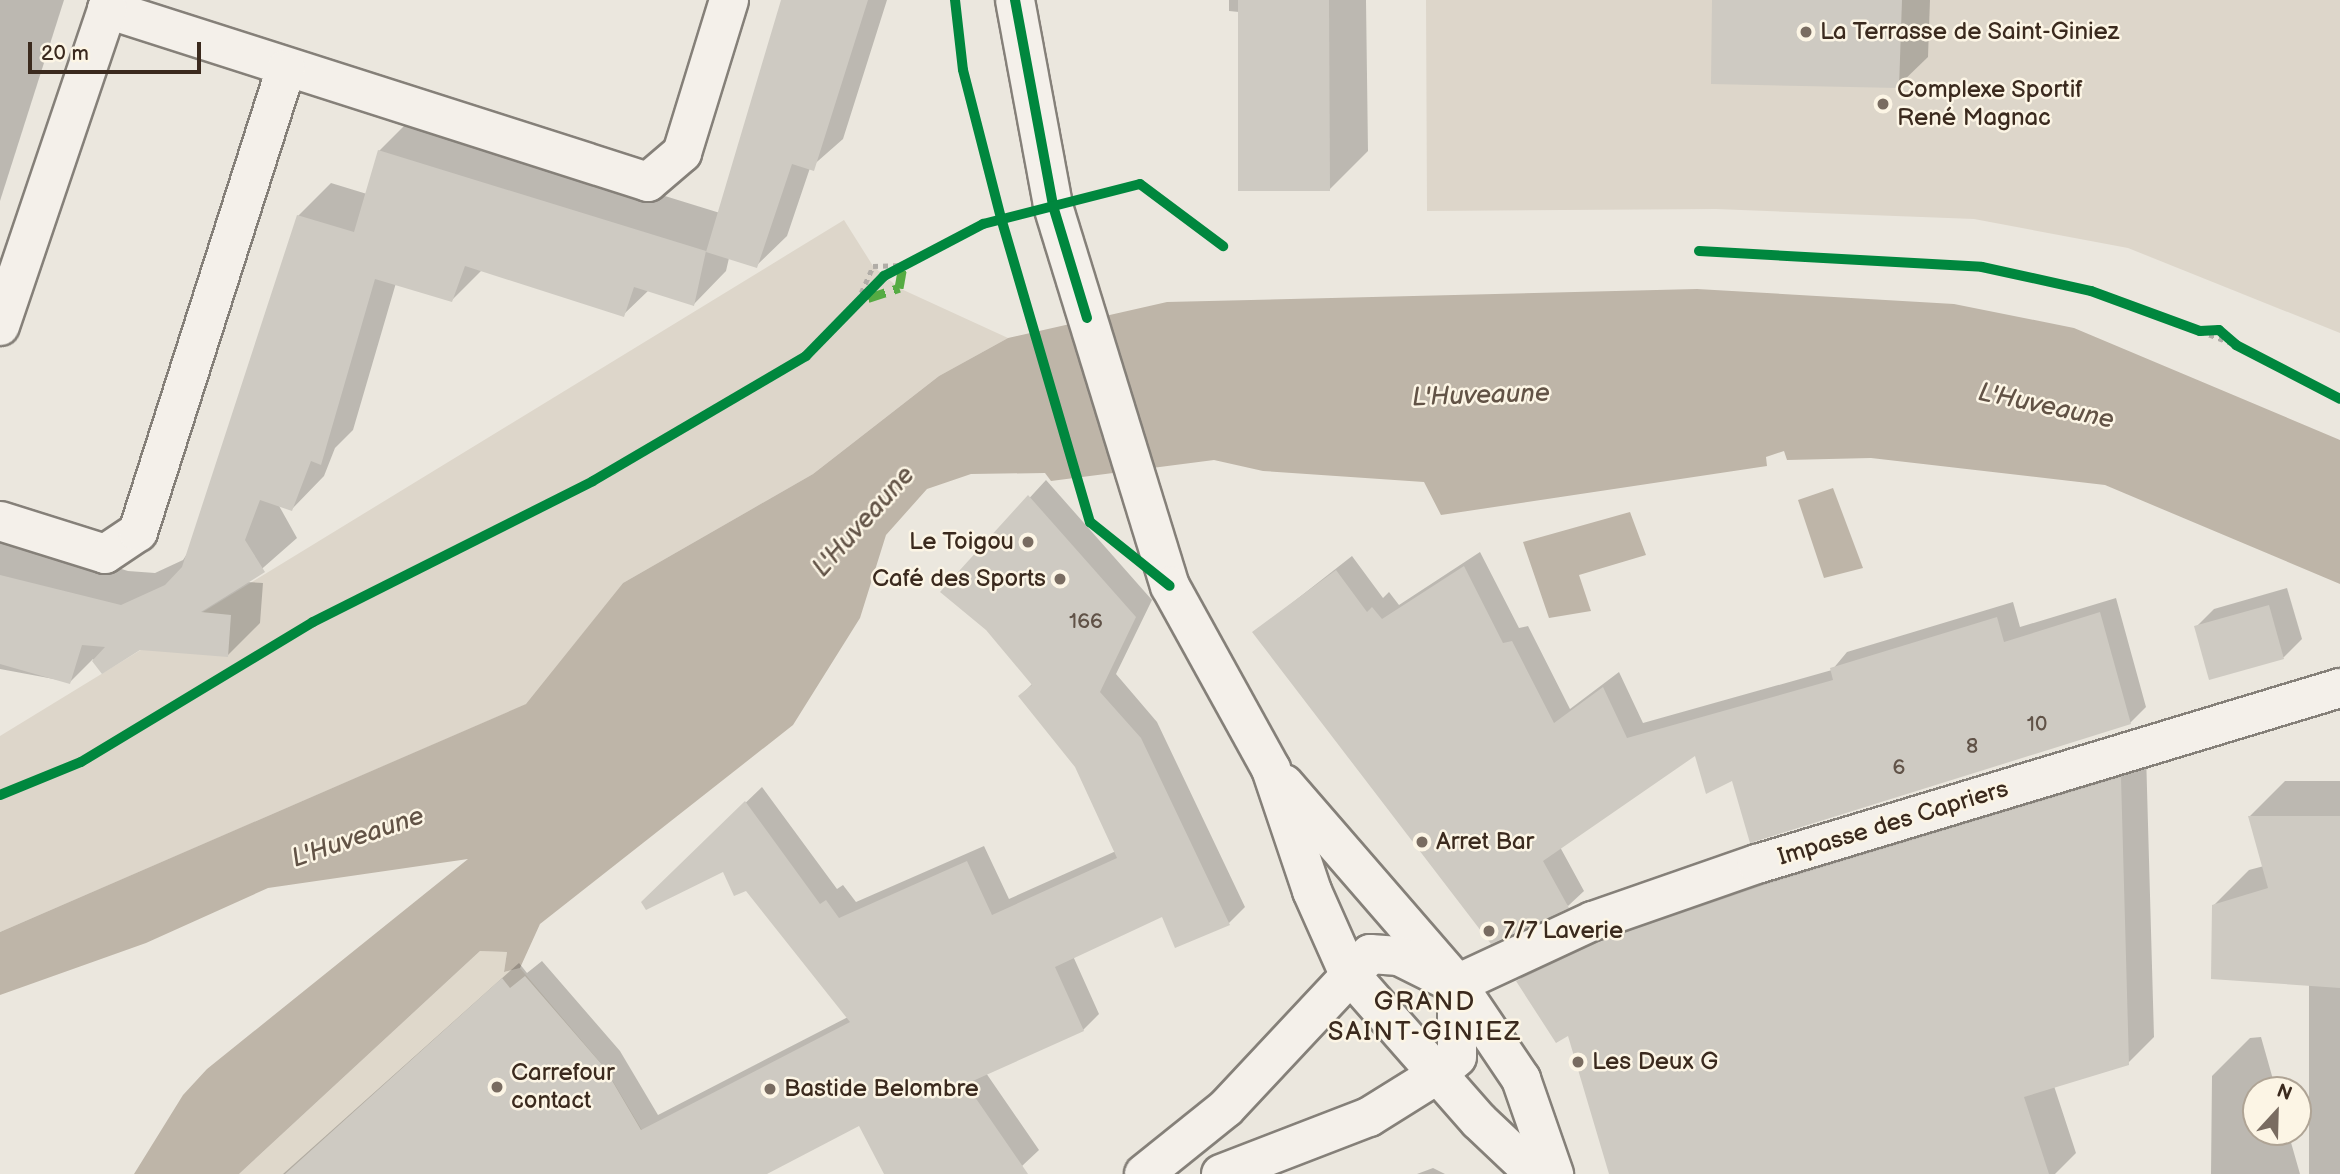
<!DOCTYPE html>
<html>
<head>
<meta charset="utf-8">
<style>
	body { margin:0 }
	#map { position:relative; width:2340px; height:1174px; overflow:hidden; background:#ebe7de; font-family:"Balsamiq Sans",sans-serif }
	div>[style] { position:absolute }
	.built>* { inset:0; background:#dfd8cb }
	.green>* { inset:0; background:#ddd6ca }
	.water>* { inset:0; background:#beb5a8 }
	.shadow>* { inset:0; background:#0003 }
	.building>* { inset:0; background:#cecac2 }
	.path>* { height:4.5px; margin-top:-2.25px; transform-origin:0; background:repeating-linear-gradient(90deg,#b1ada7 0 5px,transparent 0 10px) }
	.roads { filter:drop-shadow(2px 0 #858079) drop-shadow(-2px 0 #858079) drop-shadow(0 2px #858079) drop-shadow(0 -2px #858079) }
	.minor>* { height:38px; margin:-19px; padding:0 19px; transform-origin:19px; border-radius:19px; background:#f4f0ea }
	.quiet>* { height:9px; margin-top:-4.5px; transform-origin:0; background:repeating-linear-gradient(90deg,#55ab43 0 18px,transparent 0 27px) }
	.cycleway>* { height:10px; margin:-5px; padding:0 5px; transform-origin:5px; border-radius:5px; background:#00873e }
	.dots>* { width:19px; height:19px; translate:-50% -50%; box-sizing:border-box; border:4px solid #fcf5e5; border-radius:50% }
	span { translate:-50% -50%; white-space:nowrap; text-align:center; line-height:1.15; -webkit-text-stroke:5px #fcf5e5; paint-order:stroke }
	.number-label { font-size:21px; color:#605247 }
	.number-label span { -webkit-text-stroke-width:0 }
	.poi-label { font-size:24px; color:#3b2a1e }
	.left { translate:0 -50%; text-align:left }
	.right { translate:-100% -50%; text-align:right }
	.street-label { font-size:24px; color:#3b2a1e }
	.water-label { font-size:26px; color:#625346; font-style:italic }
	.neighbourhood-label { font-size:26px; color:#3b2a1e; letter-spacing:2px }
	.north { position:absolute; left:2242px; top:1076px; width:70px; height:70px; box-sizing:border-box; background:#fcf5e5; border:2px solid #afa495; border-radius:50%; rotate:22deg; font-size:19px; font-weight:700; line-height:28px; text-align:center; color:#3b2a1e }
	.north::after { content:''; display:block; margin:auto; width:24px; height:32px; background:#796c61; clip-path:polygon(50% 0,100% 100%,50% 72%,0 100%) }
	.scale { position:absolute; left:28px; top:42px; width:173px; height:32px; box-sizing:border-box; border:4px solid #3b2a1e; border-top:0; padding-left:9px; font-size:21px; line-height:24px; white-space:nowrap; color:#3b2a1e; -webkit-text-stroke:5px #fcf5e5; paint-order:stroke }
</style>
</head>
<body>
<div id="map">
	<div class="built">
		<i style="clip-path:polygon(480px 951px,507px 952px,504px 972px,520px 968px,605px 1068px,668px 1174px,239px 1174px)"></i>
	</div>
	<div class="green">
		<i style="clip-path:polygon(1426px 0,2340px 0,2340px 333px,2128px 248px,1974px 219px,1716px 209px,1427px 211px)"></i>
		<i style="clip-path:polygon(844px 220px,873px 266px,899px 288px,1008px 338px,939px 376px,813px 474px,623px 583px,527px 704px,0 932px,0 736px)"></i>
	</div>
	<div class="water">
		<i style="clip-path:polygon(1697px 289px,1954px 304px,2074px 328px,2340px 440px,2340px 584px,2105px 485px,1871px 458px,1787px 460px,1784px 451px,1766px 457px,1767px 466px,1441px 515px,1424px 482px,1263px 471px,1214px 460px,1051px 481px,1045px 473px,971px 474px,927px 489px,886px 535px,860px 618px,793px 725px,540px 924px,520px 968px,504px 972px,507px 952px,480px 951px,239px 1174px,134px 1174px,183px 1095px,207px 1069px,468px 859px,268px 888px,146px 943px,0 995px,0 932px,526px 704px,623px 583px,813px 474px,939px 376px,1008px 338px,1167px 302px)"></i>
		<i style="clip-path:polygon(1833px 488px,1863px 568px,1824px 578px,1798px 500px)"></i>
		<i style="clip-path:polygon(1630px 512px,1646px 555px,1579px 575px,1591px 611px,1549px 618px,1523px 542px)"></i>
	</div>
	<div class="shadow">
		<i style="clip-path:polygon(0 0,64px 0,0 201px)"></i>
		<i style="clip-path:polygon(784px 0,887px 0,843px 139px,810px 168px,787px 236px,756px 266px,729px 258px,726px 271px,694px 304px,649px 290px,623px 315px,482px 270px,452px 300px,396px 283px,353px 430px,335px 448px,324px 476px,292px 509px,278px 504px,297px 538px,247px 582px,263px 583px,260px 623px,227px 656px,140px 648px,102px 672px,93px 659px,70px 682px,0 669px,0 531px,128px 571px,155px 573px,183px 560px,198px 537px,298px 216px,331px 183px,367px 194px,379px 151px,412px 118px,720px 213px)"></i>
		<i style="clip-path:polygon(1229px 0,1366px 0,1368px 151px,1330px 189px,1239px 12px,1229px 11px)"></i>
		<i style="clip-path:polygon(1713px 0,1930px 0,1928px 57px,1898px 86px)"></i>
		<i style="clip-path:polygon(1046px 480px,1152px 600px,1116px 674px,1157px 722px,1245px 907px,1229px 923px,1163px 915px,1073px 956px,1099px 1014px,1083px 1030px,986px 1073px,1039px 1150px,1022px 1166px,1009px 1174px,886px 1174px,860px 1123px,763px 1174px,283px 1174px,519px 963px,527px 973px,542px 961px,620px 1051px,658px 1115px,848px 1017px,747px 888px,724px 870px,659px 886px,762px 787px,837px 889px,843px 885px,856px 902px,984px 846px,1009px 899px,1116px 851px,1076px 766px,1020px 696px,1033px 683px,987px 629px,943px 592px)"></i>
		<i style="clip-path:polygon(1480px 552px,1519px 628px,1528px 626px,1570px 709px,1619px 672px,1643px 723px,1832px 670px,1847px 652px,2013px 602px,2020px 627px,2116px 598px,2146px 707px,2130px 723px,1733px 779px,1696px 754px,1560px 847px,1584px 891px,1568px 906px,1255px 632px,1352px 556px,1383px 598px,1389px 592px,1399px 605px)"></i>
		<i style="clip-path:polygon(2287px 588px,2302px 639px,2284px 657px,2210px 678px,2196px 627px,2214px 609px)"></i>
		<i style="clip-path:polygon(2146px 753px,2154px 1037px,2128px 1063px,2054px 1086px,2076px 1153px,2055px 1174px,1611px 1174px,1569px 1033px,1518px 981px,1544px 955px)"></i>
		<i style="clip-path:polygon(2285px 781px,2340px 781px,2340px 1174px,2309px 1174px,2309px 984px,2213px 906px,2249px 870px,2264px 866px,2250px 816px)"></i>
		<i style="clip-path:polygon(2261px 1037px,2276px 1090px,2256px 1090px,2256px 1132px,2288px 1132px,2300px 1174px,2211px 1174px,2212px 1076px,2250px 1038px)"></i>
		<i style="clip-path:polygon(1433px 1168px,1445px 1174px,1417px 1174px)"></i>
	</div>
	<div class="building">
		<i style="clip-path:polygon(781px 0,868px 0,814px 171px,792px 164px,757px 268px,706px 252px)"></i>
		<i style="clip-path:polygon(1238px 0,1329px 0,1330px 191px,1238px 191px)"></i>
		<i style="clip-path:polygon(1712px 0,1902px 0,1899px 88px,1711px 84px)"></i>
		<i style="clip-path:polygon(378px 150px,706px 251px,694px 306px,634px 287px,624px 317px,465px 266px,452px 302px,375px 279px,321px 465px,311px 461px,292px 511px,260px 500px,245px 540px,265px 572px,201px 612px,231px 615px,228px 657px,140px 650px,102px 674px,92px 661px,105px 647px,82px 645px,70px 684px,0 664px,0 575px,121px 605px,165px 585px,182px 567px,297px 215px,354px 232px)"></i>
		<i style="clip-path:polygon(1028px 495px,1136px 617px,1100px 692px,1141px 738px,1230px 925px,1175px 948px,1162px 917px,1055px 967px,1084px 1031px,966px 1084px,1028px 1174px,884px 1174px,859px 1126px,767px 1174px,285px 1174px,502px 978px,510px 988px,525px 976px,604px 1067px,641px 1130px,850px 1022px,746px 891px,734px 896px,723px 872px,646px 910px,641px 902px,745px 801px,820px 904px,826px 900px,839px 918px,967px 861px,992px 915px,1117px 858px,1075px 767px,1018px 696px,1032px 685px,986px 630px,940px 592px)"></i>
		<i style="clip-path:polygon(1464px 566px,1503px 643px,1512px 641px,1554px 723px,1603px 687px,1627px 738px,1833px 680px,1830px 668px,1997px 617px,2004px 642px,2100px 612px,2131px 724px,1750px 843px,1732px 781px,1706px 794px,1695px 756px,1543px 861px,1569px 908px,1491px 944px,1252px 632px,1336px 570px,1367px 612px,1372px 607px,1382px 619px)"></i>
		<i style="clip-path:polygon(2269px 605px,2284px 659px,2209px 680px,2194px 626px)"></i>
		<i style="clip-path:polygon(2121px 777px,2129px 1065px,2024px 1097px,2049px 1174px,1609px 1174px,1568px 1036px,1556px 1043px,1516px 981px,1601px 941px,1764px 885px)"></i>
		<i style="clip-path:polygon(2248px 816px,2340px 816px,2340px 988px,2211px 979px,2212px 905px,2268px 888px)"></i>
	</div>
	<div class="path">
		<i style="left:857px;top:302px;width:39px;rotate:-66deg"></i>
		<i style="left:873px;top:266px;width:31px;rotate:-2deg"></i>
		<i style="left:2200px;top:331px;width:39px;rotate:21deg"></i>
	</div>
	<div class="roads">
		<div class="minor">
			<i style="left:110px;top:0;width:9px;rotate:108deg"></i>
			<i style="left:107px;top:9px;width:568px;rotate:17.73deg"></i>
			<i style="left:648px;top:182px;width:45px;rotate:-40.5deg"></i>
			<i style="left:682px;top:153px;width:160px;rotate:-72.9deg"></i>
			<i style="left:1015px;top:0;width:209px;rotate:79.5deg"></i>
			<i style="left:1053px;top:206px;width:398px;rotate:72.9deg"></i>
			<i style="left:1170px;top:586px;width:209px;rotate:61.1deg"></i>
			<i style="left:1271px;top:769px;width:129px;rotate:71.4deg"></i>
			<i style="left:1312px;top:891px;width:89px;rotate:66deg"></i>
			<i style="left:1348px;top:972px;width:198px;rotate:48.7deg"></i>
			<i style="left:1479px;top:1121px;width:77px;rotate:43.4deg"></i>
			<i style="left:0;top:326px;width:335px;rotate:-71.3deg"></i>
			<i style="left:0;top:521px;width:110px;rotate:17.4deg"></i>
			<i style="left:105px;top:554px;width:40px;rotate:-34deg"></i>
			<i style="left:138px;top:532px;width:486px;rotate:-72.3deg"></i>
			<i style="left:1284px;top:784px;width:264px;rotate:49.1deg"></i>
			<i style="left:1457px;top:984px;width:115px;rotate:56deg"></i>
			<i style="left:1521px;top:1079px;width:101px;rotate:70.8deg"></i>
			<i style="left:1457px;top:984px;width:150px;rotate:-24.9deg"></i>
			<i style="left:1593px;top:921px;width:174px;rotate:-19.2deg"></i>
			<i style="left:1757px;top:864px;width:609px;rotate:-16.8deg"></i>
			<i style="left:1144px;top:1174px;width:105px;rotate:-38.8deg"></i>
			<i style="left:1226px;top:1108px;width:211px;rotate:-46.9deg"></i>
			<i style="left:1370px;top:954px;width:29px;rotate:4deg"></i>
			<i style="left:1399px;top:956px;width:51px;rotate:26.6deg"></i>
			<i style="left:1221px;top:1174px;width:159px;rotate:-21.1deg"></i>
			<i style="left:1369px;top:1117px;width:81px;rotate:-31.9deg"></i>
			<i style="left:1438px;top:1074px;width:25px;rotate:-42deg"></i>
			<i style="left:1457px;top:1057px;width:73px;rotate:-90deg"></i>
		</div>
	</div>
	<div class="quiet">
		<i style="left:868px;top:298px;width:33px;rotate:-18deg"></i>
		<i style="left:899px;top:288px;width:23px;rotate:-80deg"></i>
	</div>
	<div class="cycleway">
		<i style="left:955px;top:0;width:70px;rotate:83.5deg"></i>
		<i style="left:963px;top:70px;width:153px;rotate:75.6deg"></i>
		<i style="left:1001px;top:218px;width:317px;rotate:73.7deg"></i>
		<i style="left:1090px;top:522px;width:102px;rotate:38.7deg"></i>
		<i style="left:1015px;top:0;width:209px;rotate:79.5deg"></i>
		<i style="left:1053px;top:206px;width:117px;rotate:73.1deg"></i>
		<i style="left:1699px;top:251px;width:283px;rotate:3.2deg"></i>
		<i style="left:1982px;top:267px;width:112px;rotate:12.4deg"></i>
		<i style="left:2091px;top:291px;width:116px;rotate:20.2deg"></i>
		<i style="left:2200px;top:331px;width:19px;rotate:-3deg"></i>
		<i style="left:2219px;top:330px;width:23px;rotate:41deg"></i>
		<i style="left:2236px;top:345px;width:117px;rotate:27.4deg"></i>
		<i style="left:0;top:795px;width:87px;rotate:-22.2deg"></i>
		<i style="left:81px;top:762px;width:271px;rotate:-31.1deg"></i>
		<i style="left:313px;top:622px;width:313px;rotate:-26.7deg"></i>
		<i style="left:593px;top:481px;width:247px;rotate:-30.4deg"></i>
		<i style="left:806px;top:356px;width:112px;rotate:-45.7deg"></i>
		<i style="left:884px;top:276px;width:112px;rotate:-27.7deg"></i>
		<i style="left:983px;top:224px;width:162px;rotate:-14.3deg"></i>
		<i style="left:1140px;top:184px;width:104px;rotate:36.8deg"></i>
	</div>
	<div class="dots">
		<i style="left:1806px;top:32px;background:#796c61"></i>
		<i style="left:1883px;top:104px;background:#796c61"></i>
		<i style="left:1028px;top:542px;background:#796c61"></i>
		<i style="left:1060px;top:579px;background:#796c61"></i>
		<i style="left:1422px;top:842px;background:#796c61"></i>
		<i style="left:1489px;top:931px;background:#796c61"></i>
		<i style="left:1578px;top:1062px;background:#796c61"></i>
		<i style="left:497px;top:1087px;background:#796c61"></i>
		<i style="left:770px;top:1089px;background:#796c61"></i>
	</div>
	<div class="number-label">
		<span style="left:1086px;top:622px">166</span>
		<span style="left:2037px;top:725px">10</span>
		<span style="left:1972px;top:747px">8</span>
		<span style="left:1899px;top:768px">6</span>
	</div>
	<div class="poi-label">
		<span class="left" style="left:1820px;top:32px">La Terrasse de Saint-Giniez</span>
		<span class="left" style="left:1897px;top:104px">Complexe Sportif<br>René Magnac</span>
		<span class="right" style="left:1014px;top:542px">Le Toigou</span>
		<span class="right" style="left:1046px;top:579px">Café des Sports</span>
		<span class="left" style="left:1436px;top:842px">Arret Bar</span>
		<span class="left" style="left:1503px;top:931px">7/7 Laverie</span>
		<span class="left" style="left:1592px;top:1062px">Les Deux G</span>
		<span class="left" style="left:511px;top:1087px">Carrefour<br>contact</span>
		<span class="left" style="left:784px;top:1089px">Bastide Belombre</span>
	</div>
	<div class="street-label">
		<span style="left:1893px;top:823px;rotate:-17deg">Impasse des Capriers</span>
	</div>
	<div class="water-label">
		<span style="left:1481px;top:396px;rotate:-2deg">L'Huveaune</span>
		<span style="left:2046px;top:407px;rotate:12deg">L'Huveaune</span>
		<span style="left:864px;top:522px;rotate:-48deg">L'Huveaune</span>
		<span style="left:358px;top:838px;rotate:-19deg">L'Huveaune</span>
	</div>
	<div class="neighbourhood-label">
		<span style="left:1425px;top:1018px">GRAND<br>SAINT-GINIEZ</span>
	</div>
	<div class="north">N</div>
	<div class="scale">20 m</div>
</div>
</body>
</html>
